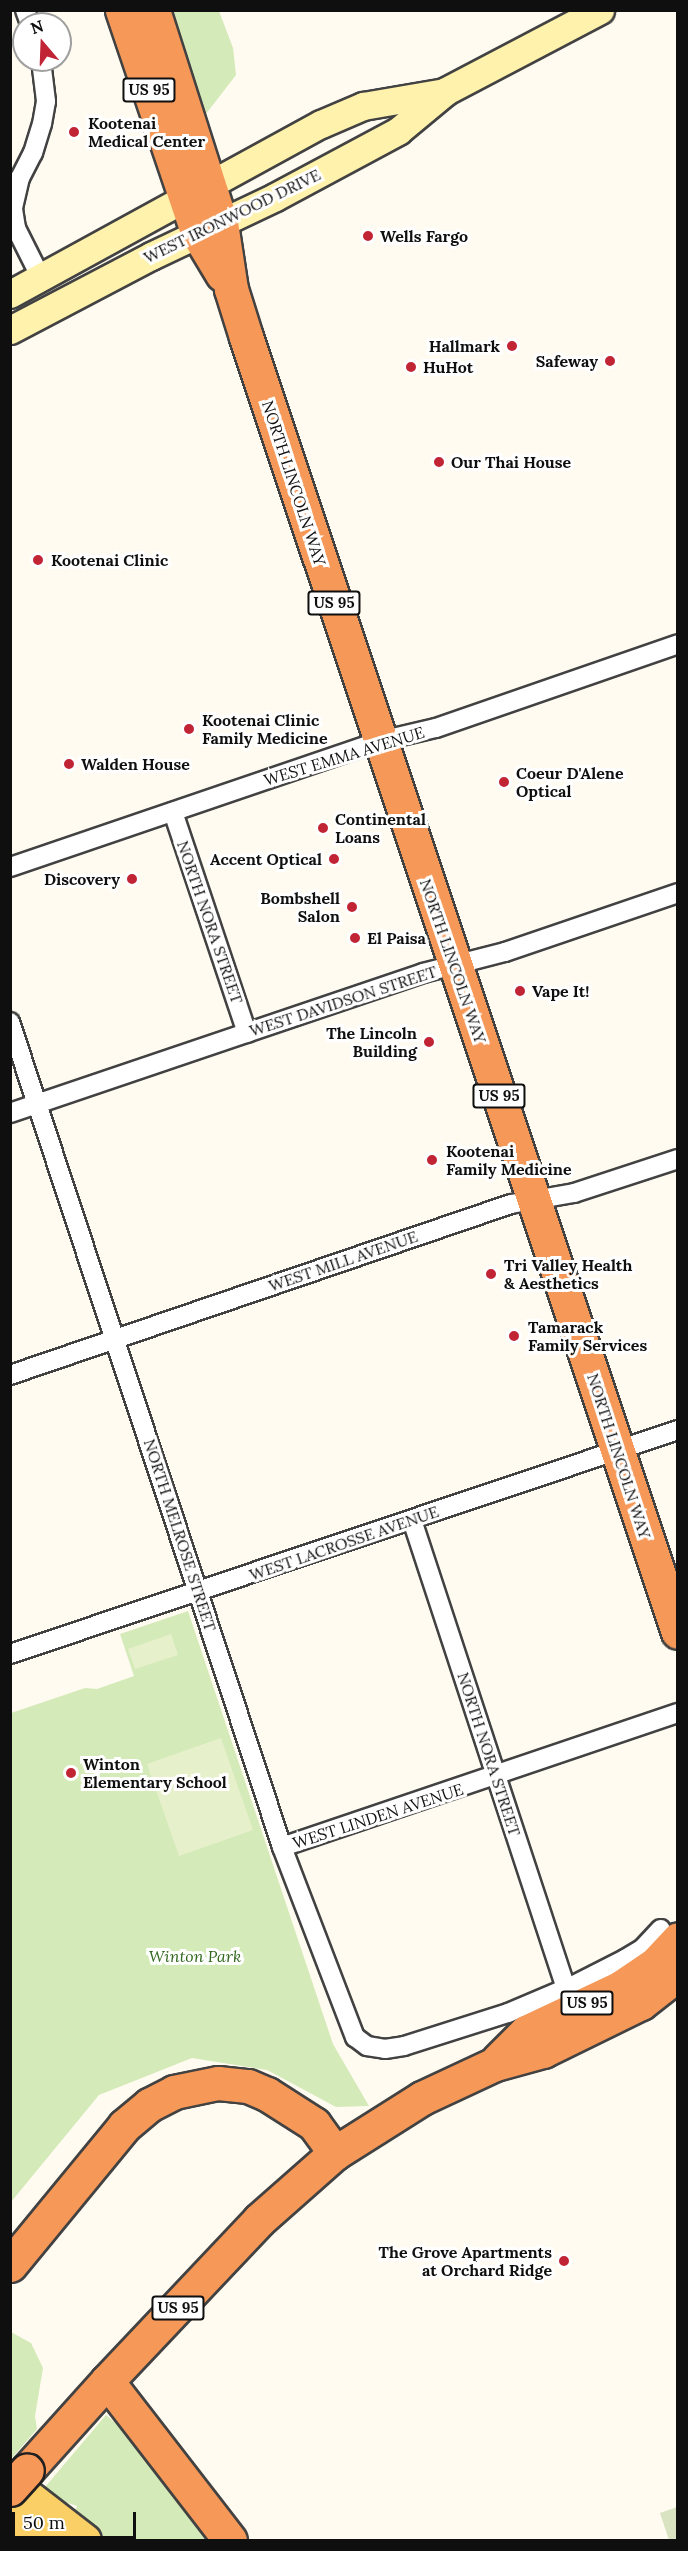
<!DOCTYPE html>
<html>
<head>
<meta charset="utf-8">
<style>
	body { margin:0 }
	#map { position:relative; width:688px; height:2551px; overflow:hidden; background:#fffbf1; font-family:Lora,serif }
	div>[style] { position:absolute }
	.green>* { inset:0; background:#d5eab9 }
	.cemetery>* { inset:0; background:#d9e2c1 }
	.pitch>* { inset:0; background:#e6f1cb }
	.roads { filter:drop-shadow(2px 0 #424242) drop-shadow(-2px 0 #424242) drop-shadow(0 2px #424242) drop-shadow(0 -2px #424242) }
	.street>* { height:18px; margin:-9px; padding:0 9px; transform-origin:9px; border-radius:9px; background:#fff }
	.secondary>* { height:27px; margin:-13.5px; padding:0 13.5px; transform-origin:13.5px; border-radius:13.5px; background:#fff2ac }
	.primary>* { height:30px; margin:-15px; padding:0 15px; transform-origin:15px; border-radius:15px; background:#facf66 }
	.highway>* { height:33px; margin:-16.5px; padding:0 16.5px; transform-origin:16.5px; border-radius:16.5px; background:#f69858 }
	.bridges { filter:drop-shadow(2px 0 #202020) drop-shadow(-2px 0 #202020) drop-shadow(0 2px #202020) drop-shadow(0 -2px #202020) }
	.highway-bridge>* { height:33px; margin:-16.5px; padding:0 16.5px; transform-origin:16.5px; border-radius:16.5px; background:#f69858 }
	.dots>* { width:16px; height:16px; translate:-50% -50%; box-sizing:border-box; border:3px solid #fff; border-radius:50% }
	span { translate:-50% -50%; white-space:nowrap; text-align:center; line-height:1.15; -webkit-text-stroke:6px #fff; paint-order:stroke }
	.shield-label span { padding:2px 4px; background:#fff; border:2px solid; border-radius:4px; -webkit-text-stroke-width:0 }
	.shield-label { font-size:15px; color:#0f0f0f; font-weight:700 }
	.poi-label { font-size:16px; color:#0f0f0f; font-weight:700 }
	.left { translate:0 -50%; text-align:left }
	.right { translate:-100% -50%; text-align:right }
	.street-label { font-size:16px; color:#0f0f0f }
	.park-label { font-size:16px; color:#31681e; font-style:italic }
	.frame { position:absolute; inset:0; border:12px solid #0f0f0f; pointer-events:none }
	.north { position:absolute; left:12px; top:12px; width:60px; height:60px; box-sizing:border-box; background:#fff; border:2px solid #9f9f9f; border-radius:50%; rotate:341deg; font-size:16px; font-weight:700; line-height:24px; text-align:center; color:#0f0f0f }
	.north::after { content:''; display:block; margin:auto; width:21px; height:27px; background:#c12434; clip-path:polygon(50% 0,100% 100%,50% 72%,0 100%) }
	.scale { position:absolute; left:12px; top:2512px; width:124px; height:27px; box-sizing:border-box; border:3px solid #0f0f0f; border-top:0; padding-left:8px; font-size:18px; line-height:21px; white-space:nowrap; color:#0f0f0f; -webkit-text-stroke:4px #fff; paint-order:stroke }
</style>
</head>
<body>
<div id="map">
	<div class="green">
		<i style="clip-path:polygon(165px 11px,219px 11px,233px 48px,236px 75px,202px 119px)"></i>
		<i style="clip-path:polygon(188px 1611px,333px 2044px,369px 2106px,336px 2107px,267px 2070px,192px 2058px,99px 2095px,11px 2202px,11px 1713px,85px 1688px,97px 1689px,134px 1676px,120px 1634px)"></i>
		<i style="clip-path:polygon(11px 2332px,31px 2343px,43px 2368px,35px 2416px,37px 2429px,12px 2458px)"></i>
		<i style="clip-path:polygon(106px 2415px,119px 2426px,156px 2468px,210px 2540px,100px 2540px,60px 2509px,75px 2511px,77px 2506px,65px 2502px,45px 2487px)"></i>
	</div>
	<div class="cemetery">
		<i style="clip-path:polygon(677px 2507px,677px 2540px,669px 2540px,660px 2513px)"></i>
	</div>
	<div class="pitch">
		<i style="clip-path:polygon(171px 1634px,178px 1655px,135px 1669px,128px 1649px)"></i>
		<i style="clip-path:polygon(221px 1738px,253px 1830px,179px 1856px,147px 1764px)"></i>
	</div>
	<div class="roads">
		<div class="street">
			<i style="left:25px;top:10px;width:15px;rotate:70deg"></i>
			<i style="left:41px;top:278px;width:56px;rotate:-116.6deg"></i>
			<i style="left:16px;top:228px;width:20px;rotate:-99deg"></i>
			<i style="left:13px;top:208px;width:31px;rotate:-77deg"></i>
			<i style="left:20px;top:178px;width:28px;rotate:-63deg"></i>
			<i style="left:33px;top:153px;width:30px;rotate:-73deg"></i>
			<i style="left:42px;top:124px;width:23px;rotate:-80deg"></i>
			<i style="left:46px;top:101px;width:41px;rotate:-97deg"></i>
			<i style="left:173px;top:812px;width:233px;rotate:71.5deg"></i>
			<i style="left:10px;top:867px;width:391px;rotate:-18.8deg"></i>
			<i style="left:380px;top:741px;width:57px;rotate:-13.1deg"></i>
			<i style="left:436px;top:728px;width:256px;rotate:-19.1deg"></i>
			<i style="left:10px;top:1022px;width:869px;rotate:71.75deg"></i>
			<i style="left:282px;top:1847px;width:204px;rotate:69deg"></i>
			<i style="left:355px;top:2037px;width:15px;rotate:37deg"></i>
			<i style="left:367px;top:2046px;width:18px;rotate:9deg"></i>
			<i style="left:385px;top:2049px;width:19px;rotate:-9deg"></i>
			<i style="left:404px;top:2046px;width:109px;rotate:-17.6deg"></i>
			<i style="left:508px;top:2013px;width:69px;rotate:-22.9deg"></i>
			<i style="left:572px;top:1986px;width:59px;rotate:-27deg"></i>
			<i style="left:625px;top:1959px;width:21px;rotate:-31deg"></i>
			<i style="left:643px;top:1948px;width:26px;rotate:-47deg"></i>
			<i style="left:10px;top:1113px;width:436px;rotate:-18.7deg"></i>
			<i style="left:423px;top:973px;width:85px;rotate:-14.4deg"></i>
			<i style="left:505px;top:952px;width:183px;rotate:-18.8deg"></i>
			<i style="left:10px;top:1375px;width:529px;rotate:-18.85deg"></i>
			<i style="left:511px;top:1204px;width:64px;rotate:-9.9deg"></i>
			<i style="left:574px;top:1193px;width:109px;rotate:-18.1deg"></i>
			<i style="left:412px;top:1520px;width:493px;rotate:71.8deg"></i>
			<i style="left:10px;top:1654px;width:705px;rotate:-18.54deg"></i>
			<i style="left:282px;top:1847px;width:418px;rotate:-18.7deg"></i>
		</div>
		<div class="secondary">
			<i style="left:10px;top:294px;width:354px;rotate:-28.7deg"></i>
			<i style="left:321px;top:124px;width:46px;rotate:-23.2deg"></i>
			<i style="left:363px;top:106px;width:83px;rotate:-9.7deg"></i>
			<i style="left:10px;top:330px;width:159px;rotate:-27.7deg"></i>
			<i style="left:151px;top:256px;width:137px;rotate:-25.4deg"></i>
			<i style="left:275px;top:197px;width:140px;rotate:-28.2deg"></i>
			<i style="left:398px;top:131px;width:62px;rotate:-39.8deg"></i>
			<i style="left:446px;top:91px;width:174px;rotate:-27.7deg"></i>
		</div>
		<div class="primary">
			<i style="left:10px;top:2481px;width:96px;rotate:37.8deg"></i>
			<i style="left:10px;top:2515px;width:41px;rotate:37.1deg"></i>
		</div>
		<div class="highway">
			<i style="left:122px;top:10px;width:237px;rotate:71.3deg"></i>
			<i style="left:198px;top:234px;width:47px;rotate:59deg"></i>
			<i style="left:153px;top:10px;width:224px;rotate:72.3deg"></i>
			<i style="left:221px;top:223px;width:67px;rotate:81.4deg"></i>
			<i style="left:231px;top:289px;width:50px;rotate:72.6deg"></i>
			<i style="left:246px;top:337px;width:1365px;rotate:71.55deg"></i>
			<i style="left:498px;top:2060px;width:40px;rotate:-45deg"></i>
			<i style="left:526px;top:2032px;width:105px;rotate:-25.3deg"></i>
			<i style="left:621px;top:1987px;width:41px;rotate:-34.1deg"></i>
			<i style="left:655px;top:1964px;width:34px;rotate:-47deg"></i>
			<i style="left:10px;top:2265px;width:180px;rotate:-50.6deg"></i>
			<i style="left:124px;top:2126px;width:33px;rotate:-40deg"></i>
			<i style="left:149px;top:2105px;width:28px;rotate:-27deg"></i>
			<i style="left:174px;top:2092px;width:45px;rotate:-11.6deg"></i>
			<i style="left:218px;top:2083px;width:30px;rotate:6deg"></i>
			<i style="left:248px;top:2086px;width:21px;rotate:23deg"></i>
			<i style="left:267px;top:2094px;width:56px;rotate:32.6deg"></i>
			<i style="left:314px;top:2124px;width:36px;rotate:54deg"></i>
			<i style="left:107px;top:2381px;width:201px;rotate:52.3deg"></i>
			<i style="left:27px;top:2470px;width:120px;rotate:-48deg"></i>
			<i style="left:107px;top:2381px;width:221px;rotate:-46.6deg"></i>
			<i style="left:259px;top:2220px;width:101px;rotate:-41.4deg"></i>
			<i style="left:335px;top:2153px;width:103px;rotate:-32.3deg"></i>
			<i style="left:422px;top:2098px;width:81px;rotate:-25deg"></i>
			<i style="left:495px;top:2064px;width:50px;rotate:-15.2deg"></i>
			<i style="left:543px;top:2051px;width:109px;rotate:-26.1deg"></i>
			<i style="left:641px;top:2003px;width:47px;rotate:-38.1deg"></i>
		</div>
	</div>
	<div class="bridges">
		<div class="highway-bridge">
			<i style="left:10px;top:2489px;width:25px;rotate:-48deg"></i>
		</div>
	</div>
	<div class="dots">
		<i style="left:74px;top:132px;background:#c12434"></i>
		<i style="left:368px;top:236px;background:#c12434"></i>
		<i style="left:512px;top:346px;background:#c12434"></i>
		<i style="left:610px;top:361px;background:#c12434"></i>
		<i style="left:411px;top:367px;background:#c12434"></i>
		<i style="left:439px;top:462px;background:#c12434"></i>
		<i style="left:38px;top:560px;background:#c12434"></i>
		<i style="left:189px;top:729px;background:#c12434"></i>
		<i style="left:69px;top:764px;background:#c12434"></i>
		<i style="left:504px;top:782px;background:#c12434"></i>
		<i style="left:323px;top:828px;background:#c12434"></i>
		<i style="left:334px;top:859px;background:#c12434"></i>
		<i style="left:132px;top:879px;background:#c12434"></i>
		<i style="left:352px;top:907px;background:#c12434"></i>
		<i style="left:355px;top:938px;background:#c12434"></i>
		<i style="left:520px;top:991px;background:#c12434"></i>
		<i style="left:429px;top:1042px;background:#c12434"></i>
		<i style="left:432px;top:1160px;background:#c12434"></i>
		<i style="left:491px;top:1274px;background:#c12434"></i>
		<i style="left:514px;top:1336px;background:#c12434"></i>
		<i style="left:71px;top:1773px;background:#c12434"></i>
		<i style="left:564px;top:2261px;background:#c12434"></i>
	</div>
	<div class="shield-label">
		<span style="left:149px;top:90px">US 95</span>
		<span style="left:334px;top:603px">US 95</span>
		<span style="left:499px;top:1096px">US 95</span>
		<span style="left:587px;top:2003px">US 95</span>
		<span style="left:178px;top:2308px">US 95</span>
	</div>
	<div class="poi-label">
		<span class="left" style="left:88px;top:132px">Kootenai<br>Medical Center</span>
		<span class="left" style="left:380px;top:236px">Wells Fargo</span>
		<span class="right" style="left:500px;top:346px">Hallmark</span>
		<span class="right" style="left:598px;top:361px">Safeway</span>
		<span class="left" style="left:423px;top:367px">HuHot</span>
		<span class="left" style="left:451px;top:462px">Our Thai House</span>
		<span class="left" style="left:51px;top:560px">Kootenai Clinic</span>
		<span class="left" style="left:202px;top:729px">Kootenai Clinic<br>Family Medicine</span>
		<span class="left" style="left:81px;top:764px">Walden House</span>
		<span class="left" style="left:516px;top:782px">Coeur D'Alene<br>Optical</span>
		<span class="left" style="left:335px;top:828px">Continental<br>Loans</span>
		<span class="right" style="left:322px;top:859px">Accent Optical</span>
		<span class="right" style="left:120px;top:879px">Discovery</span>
		<span class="right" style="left:340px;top:907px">Bombshell<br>Salon</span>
		<span class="left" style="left:367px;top:938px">El Paisa</span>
		<span class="left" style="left:532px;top:991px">Vape It!</span>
		<span class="right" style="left:417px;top:1042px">The Lincoln<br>Building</span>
		<span class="left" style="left:446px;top:1160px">Kootenai<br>Family Medicine</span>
		<span class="left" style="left:504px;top:1274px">Tri Valley Health<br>&amp; Aesthetics</span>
		<span class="left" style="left:528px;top:1336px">Tamarack<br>Family Services</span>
		<span class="left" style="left:83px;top:1773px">Winton<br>Elementary School</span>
		<span class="right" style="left:552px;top:2261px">The Grove Apartments<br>at Orchard Ridge</span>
	</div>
	<div class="street-label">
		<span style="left:232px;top:216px;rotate:-26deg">WEST IRONWOOD DRIVE</span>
		<span style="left:294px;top:483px;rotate:72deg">NORTH LINCOLN WAY</span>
		<span style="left:344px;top:756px;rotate:-17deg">WEST EMMA AVENUE</span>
		<span style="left:210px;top:922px;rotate:71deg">NORTH NORA STREET</span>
		<span style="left:453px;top:961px;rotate:71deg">NORTH LINCOLN WAY</span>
		<span style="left:343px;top:1001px;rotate:-18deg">WEST DAVIDSON STREET</span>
		<span style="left:343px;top:1261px;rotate:-19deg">WEST MILL AVENUE</span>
		<span style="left:619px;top:1456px;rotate:72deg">NORTH LINCOLN WAY</span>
		<span style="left:180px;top:1535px;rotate:72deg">NORTH MELROSE STREET</span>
		<span style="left:344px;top:1543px;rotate:-19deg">WEST LACROSSE AVENUE</span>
		<span style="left:489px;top:1754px;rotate:72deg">NORTH NORA STREET</span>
		<span style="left:378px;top:1816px;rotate:-18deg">WEST LINDEN AVENUE</span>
	</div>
	<div class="park-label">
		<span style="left:195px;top:1956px">Winton Park</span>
	</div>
	<div class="frame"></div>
	<div class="north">N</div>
	<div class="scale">50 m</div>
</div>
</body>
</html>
